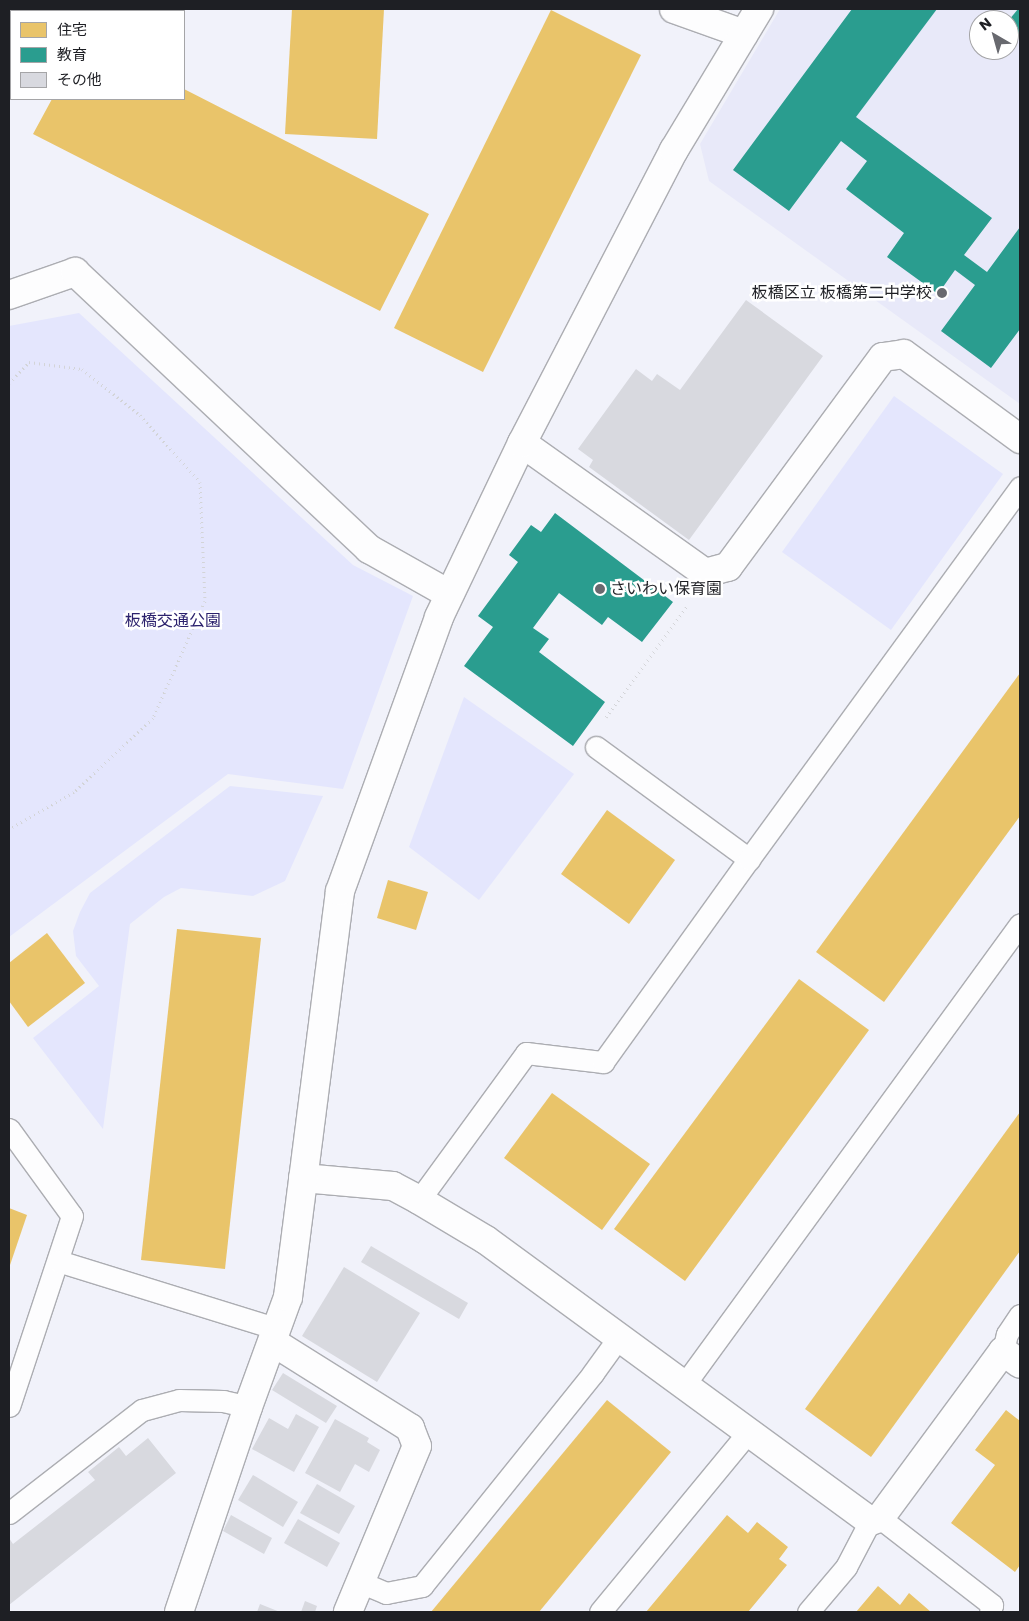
<!DOCTYPE html>
<html>
<head>
<meta charset="utf-8">
<style>
	body { margin:0 }
	#map { position:relative; width:1029px; height:1621px; overflow:hidden; background:#f1f2fa; font-family:Poppins,"Noto Sans JP",sans-serif }
	div>[style] { position:absolute }
	.built>* { inset:0; background:#e8e9f9 }
	.green>* { inset:0; background:#e4e6fd }
	.homes>* { inset:0; background:#e9c46a }
	.schools>* { inset:0; background:#2a9d8f }
	.building>* { inset:0; background:#d8d9df }
	.path>* { height:3px; margin-top:-1.5px; transform-origin:0; background:repeating-linear-gradient(90deg,#d3d4d7 0 1px,transparent 0 5px) }
	.roads { filter:drop-shadow(1px 0 #acadb2) drop-shadow(-1px 0 #acadb2) drop-shadow(0 1px #acadb2) drop-shadow(0 -1px #acadb2) }
	.lane>* { height:21px; margin:-10.5px; padding:0 10.5px; transform-origin:10.5px; border-radius:10.5px; background:#fdfdfe }
	.street>* { height:28px; margin:-14px; padding:0 14px; transform-origin:14px; border-radius:14px; background:#fdfdfe }
	.dots>* { width:14px; height:14px; translate:-50% -50%; box-sizing:border-box; border:2px solid #fff; border-radius:50% }
	span { translate:-50% -50%; white-space:nowrap; text-align:center; line-height:1.15; -webkit-text-stroke:5px #fff; paint-order:stroke }
	.poi-label { font-size:16px; color:#1e1f24 }
	.right { translate:-100% -50%; text-align:right }
	.left { translate:0 -50%; text-align:left }
	.park-label { font-size:16px; color:#2c226d }
	.frame { position:absolute; inset:0; border:10px solid #1e1f24; pointer-events:none }
	.legend { position:absolute; left:10px; top:10px; width:175px; height:90px; box-sizing:border-box; background:#fff; border:1px solid #a5a5a7; margin:0; padding:6px 9px; list-style:none; font-size:15px; color:#1e1f24 }
	.legend li { display:flex; align-items:center; gap:10px; height:25px }
	.legend b { width:25px; border:1px solid #a5a5a7 }
	.north { position:absolute; left:969px; top:10px; width:50px; height:50px; box-sizing:border-box; background:#fff; border:1px solid #a5a5a7; border-radius:50%; rotate:322deg; font-size:14px; font-weight:700; line-height:20px; text-align:center; color:#1e1f24 }
	.north::after { content:''; display:block; margin:auto; width:18px; height:22px; background:#68696f; clip-path:polygon(50% 0,100% 100%,50% 72%,0 100%) }
</style>
</head>
<body>
<div id="map">
	<div class="built">
		<i style="clip-path:polygon(evenodd,780px 9px,1020px 9px,1020px 404px,709px 181px,700px 144px,780px 9px,979px 20px,1009px 20px,1009px 50px,979px 50px,979px 20px)"></i>
	</div>
	<div class="green">
		<i style="clip-path:polygon(79px 313px,353px 565px,413px 596px,343px 789px,228px 774px,9px 937px,9px 326px)"></i>
		<i style="clip-path:polygon(894px 396px,1003px 474px,891px 630px,782px 552px)"></i>
		<i style="clip-path:polygon(464px 697px,574px 774px,479px 900px,409px 847px)"></i>
		<i style="clip-path:polygon(230px 786px,323px 796px,285px 881px,253px 896px,181px 888px,164px 897px,130px 924px,103px 1129px,33px 1038px,99px 986px,76px 956px,73px 931px,80px 912px,90px 893px)"></i>
	</div>
	<div class="homes">
		<i style="clip-path:polygon(292px 9px,384px 9px,377px 139px,285px 134px)"></i>
		<i style="clip-path:polygon(551px 10px,641px 55px,483px 372px,394px 328px)"></i>
		<i style="clip-path:polygon(184px 89px,429px 214px,380px 311px,33px 134px,52px 99px,184px 99px)"></i>
		<i style="clip-path:polygon(1020px 673px,1020px 816px,884px 1002px,816px 952px)"></i>
		<i style="clip-path:polygon(607px 810px,675px 860px,629px 924px,561px 874px)"></i>
		<i style="clip-path:polygon(388px 880px,428px 892px,416px 930px,377px 918px)"></i>
		<i style="clip-path:polygon(177px 929px,261px 938px,225px 1269px,141px 1260px)"></i>
		<i style="clip-path:polygon(47px 933px,85px 983px,28px 1027px,9px 1001px,9px 963px)"></i>
		<i style="clip-path:polygon(799px 979px,869px 1030px,685px 1281px,614px 1229px)"></i>
		<i style="clip-path:polygon(552px 1093px,650px 1164px,602px 1230px,504px 1158px)"></i>
		<i style="clip-path:polygon(1020px 1112px,1020px 1251px,871px 1457px,805px 1409px)"></i>
		<i style="clip-path:polygon(9px 1208px,27px 1215px,9px 1268px)"></i>
		<i style="clip-path:polygon(607px 1400px,671px 1452px,539px 1612px,431px 1612px)"></i>
		<i style="clip-path:polygon(1006px 1410px,1020px 1421px,1020px 1565px,1015px 1572px,951px 1523px,995px 1465px,975px 1450px)"></i>
		<i style="clip-path:polygon(727px 1515px,748px 1533px,757px 1522px,788px 1547px,779px 1559px,787px 1565px,748px 1612px,646px 1612px)"></i>
		<i style="clip-path:polygon(878px 1586px,900px 1605px,909px 1593px,931px 1612px,856px 1612px)"></i>
	</div>
	<div class="schools">
		<i style="clip-path:polygon(852px 9px,937px 9px,856px 117px,992px 218px,964px 255px,987px 272px,1020px 227px,1020px 329px,991px 368px,941px 331px,975px 285px,955px 270px,938px 294px,887px 257px,904px 233px,846px 189px,867px 161px,841px 141px,789px 211px,733px 170px)"></i>
		<i style="clip-path:polygon(1018px 9px,1020px 9px,1020px 37px,1009px 29px,1009px 20px)"></i>
		<i style="clip-path:polygon(555px 513px,673px 602px,642px 642px,608px 617px,602px 625px,559px 593px,533px 628px,549px 639px,539px 652px,605px 702px,573px 746px,464px 666px,493px 627px,478px 616px,518px 562px,509px 555px,531px 525px,541px 532px)"></i>
	</div>
	<div class="building">
		<i style="clip-path:polygon(746px 300px,823px 356px,689px 540px,589px 467px,593px 460px,578px 449px,636px 369px,652px 381px,657px 374px,680px 390px)"></i>
		<i style="clip-path:polygon(371px 1246px,468px 1303px,459px 1319px,361px 1262px)"></i>
		<i style="clip-path:polygon(344px 1267px,420px 1313px,377px 1382px,302px 1336px)"></i>
		<i style="clip-path:polygon(283px 1373px,337px 1406px,326px 1423px,272px 1390px)"></i>
		<i style="clip-path:polygon(296px 1414px,319px 1427px,294px 1472px,252px 1449px,269px 1418px,288px 1429px)"></i>
		<i style="clip-path:polygon(335px 1419px,369px 1438px,367px 1442px,380px 1450px,369px 1472px,355px 1464px,340px 1492px,305px 1473px)"></i>
		<i style="clip-path:polygon(148px 1438px,176px 1473px,9px 1605px,9px 1538px,13px 1544px,95px 1480px,88px 1472px,119px 1447px,126px 1456px)"></i>
		<i style="clip-path:polygon(253px 1475px,298px 1502px,283px 1527px,238px 1500px)"></i>
		<i style="clip-path:polygon(317px 1484px,355px 1506px,339px 1534px,300px 1513px)"></i>
		<i style="clip-path:polygon(231px 1515px,272px 1538px,264px 1554px,223px 1531px)"></i>
		<i style="clip-path:polygon(298px 1519px,340px 1543px,327px 1567px,284px 1543px)"></i>
		<i style="clip-path:polygon(305px 1601px,317px 1606px,315px 1612px,301px 1612px)"></i>
		<i style="clip-path:polygon(260px 1604px,280px 1612px,257px 1612px)"></i>
	</div>
	<div class="path">
		<i style="left:9px;top:383px;width:29px;rotate:-46deg"></i>
		<i style="left:29px;top:362px;width:53px;rotate:7.5deg"></i>
		<i style="left:82px;top:369px;width:74px;rotate:38.4deg"></i>
		<i style="left:140px;top:415px;width:90px;rotate:48.2deg"></i>
		<i style="left:200px;top:482px;width:119px;rotate:87.6deg"></i>
		<i style="left:205px;top:601px;width:128px;rotate:114deg"></i>
		<i style="left:153px;top:718px;width:108px;rotate:136.9deg"></i>
		<i style="left:74px;top:792px;width:75px;rotate:150.4deg"></i>
		<i style="left:606px;top:717px;width:139px;rotate:-53.8deg"></i>
	</div>
	<div class="roads">
		<div class="lane">
			<i style="left:596px;top:747px;width:190px;rotate:36.2deg"></i>
			<i style="left:9px;top:1129px;width:107px;rotate:54.1deg"></i>
			<i style="left:72px;top:1216px;width:200px;rotate:108.3deg"></i>
			<i style="left:419px;top:1200px;width:182px;rotate:-53.9deg"></i>
			<i style="left:526px;top:1053px;width:78px;rotate:6.7deg"></i>
			<i style="left:603px;top:1062px;width:250px;rotate:-54.3deg"></i>
			<i style="left:749px;top:859px;width:460px;rotate:-53.9deg"></i>
			<i style="left:58px;top:1261px;width:230px;rotate:17.2deg"></i>
			<i style="left:1003px;top:1351px;width:17px;rotate:-77deg"></i>
			<i style="left:1007px;top:1334px;width:23px;rotate:-56deg"></i>
			<i style="left:684px;top:1385px;width:570px;rotate:-53.91deg"></i>
			<i style="left:9px;top:1513px;width:168px;rotate:-37.8deg"></i>
			<i style="left:142px;top:1410px;width:38px;rotate:-15deg"></i>
			<i style="left:179px;top:1400px;width:44px;rotate:1.3deg"></i>
			<i style="left:223px;top:1401px;width:26px;rotate:13deg"></i>
			<i style="left:880px;top:1518px;width:142px;rotate:37.8deg"></i>
			<i style="left:992px;top:1605px;width:7px;rotate:106deg"></i>
			<i style="left:360px;top:1582px;width:28px;rotate:23deg"></i>
			<i style="left:386px;top:1593px;width:37px;rotate:-11deg"></i>
			<i style="left:422px;top:1586px;width:273px;rotate:-51.2deg"></i>
			<i style="left:593px;top:1373px;width:44px;rotate:-54.2deg"></i>
			<i style="left:600px;top:1612px;width:234px;rotate:-50.5deg"></i>
			<i style="left:808px;top:1612px;width:59px;rotate:-49.8deg"></i>
			<i style="left:846px;top:1567px;width:52px;rotate:-62.4deg"></i>
		</div>
		<div class="street">
			<i style="left:674px;top:9px;width:74px;rotate:19.7deg"></i>
			<i style="left:9px;top:295px;width:70px;rotate:-19.2deg"></i>
			<i style="left:75px;top:272px;width:404px;rotate:43.3deg"></i>
			<i style="left:369px;top:549px;width:92px;rotate:29.4deg"></i>
			<i style="left:522px;top:443px;width:224px;rotate:35.4deg"></i>
			<i style="left:705px;top:573px;width:24px;rotate:-15deg"></i>
			<i style="left:728px;top:567px;width:261px;rotate:-53.6deg"></i>
			<i style="left:883px;top:357px;width:21px;rotate:-8deg"></i>
			<i style="left:904px;top:354px;width:144px;rotate:36.2deg"></i>
			<i style="left:303px;top:1178px;width:90px;rotate:5.1deg"></i>
			<i style="left:393px;top:1186px;width:30px;rotate:28deg"></i>
			<i style="left:419px;top:1200px;width:78px;rotate:30.8deg"></i>
			<i style="left:486px;top:1240px;width:476px;rotate:36.2deg"></i>
			<i style="left:870px;top:1521px;width:10px;rotate:-17deg"></i>
			<i style="left:880px;top:1518px;width:207px;rotate:-53.6deg"></i>
			<i style="left:1003px;top:1351px;width:21px;rotate:37deg"></i>
			<i style="left:273px;top:1342px;width:162px;rotate:32.1deg"></i>
			<i style="left:410px;top:1428px;width:19px;rotate:69deg"></i>
			<i style="left:417px;top:1446px;width:180px;rotate:112.6deg"></i>
			<i style="left:179px;top:1612px;width:216px;rotate:-71.4deg"></i>
			<i style="left:248px;top:1407px;width:117px;rotate:-70deg"></i>
			<i style="left:288px;top:1297px;width:409px;rotate:-82.7deg"></i>
			<i style="left:340px;top:891px;width:291px;rotate:-70.1deg"></i>
			<i style="left:439px;top:617px;width:193px;rotate:-64.5deg"></i>
			<i style="left:522px;top:443px;width:330px;rotate:-62.6deg"></i>
			<i style="left:674px;top:150px;width:165px;rotate:-58.9deg"></i>
		</div>
	</div>
	<div class="dots">
		<i style="left:942px;top:293px;background:#68696f"></i>
		<i style="left:600px;top:589px;background:#68696f"></i>
	</div>
	<div class="poi-label">
		<span class="right" style="left:932px;top:293px">板橋区立 板橋第二中学校</span>
		<span class="left" style="left:610px;top:589px">さいわい保育園</span>
	</div>
	<div class="park-label">
		<span style="left:173px;top:621px">板橋交通公園</span>
	</div>
	<div class="frame"></div>
	<ul class="legend">
	<li><b style="height:14px;background:#e9c46a"></b>住宅</li>
	<li><b style="height:14px;background:#2a9d8f"></b>教育</li>
	<li><b style="height:14px;background:#d8d9df"></b>その他</li>
	</ul>
	<div class="north">N</div>
</div>
</body>
</html>
